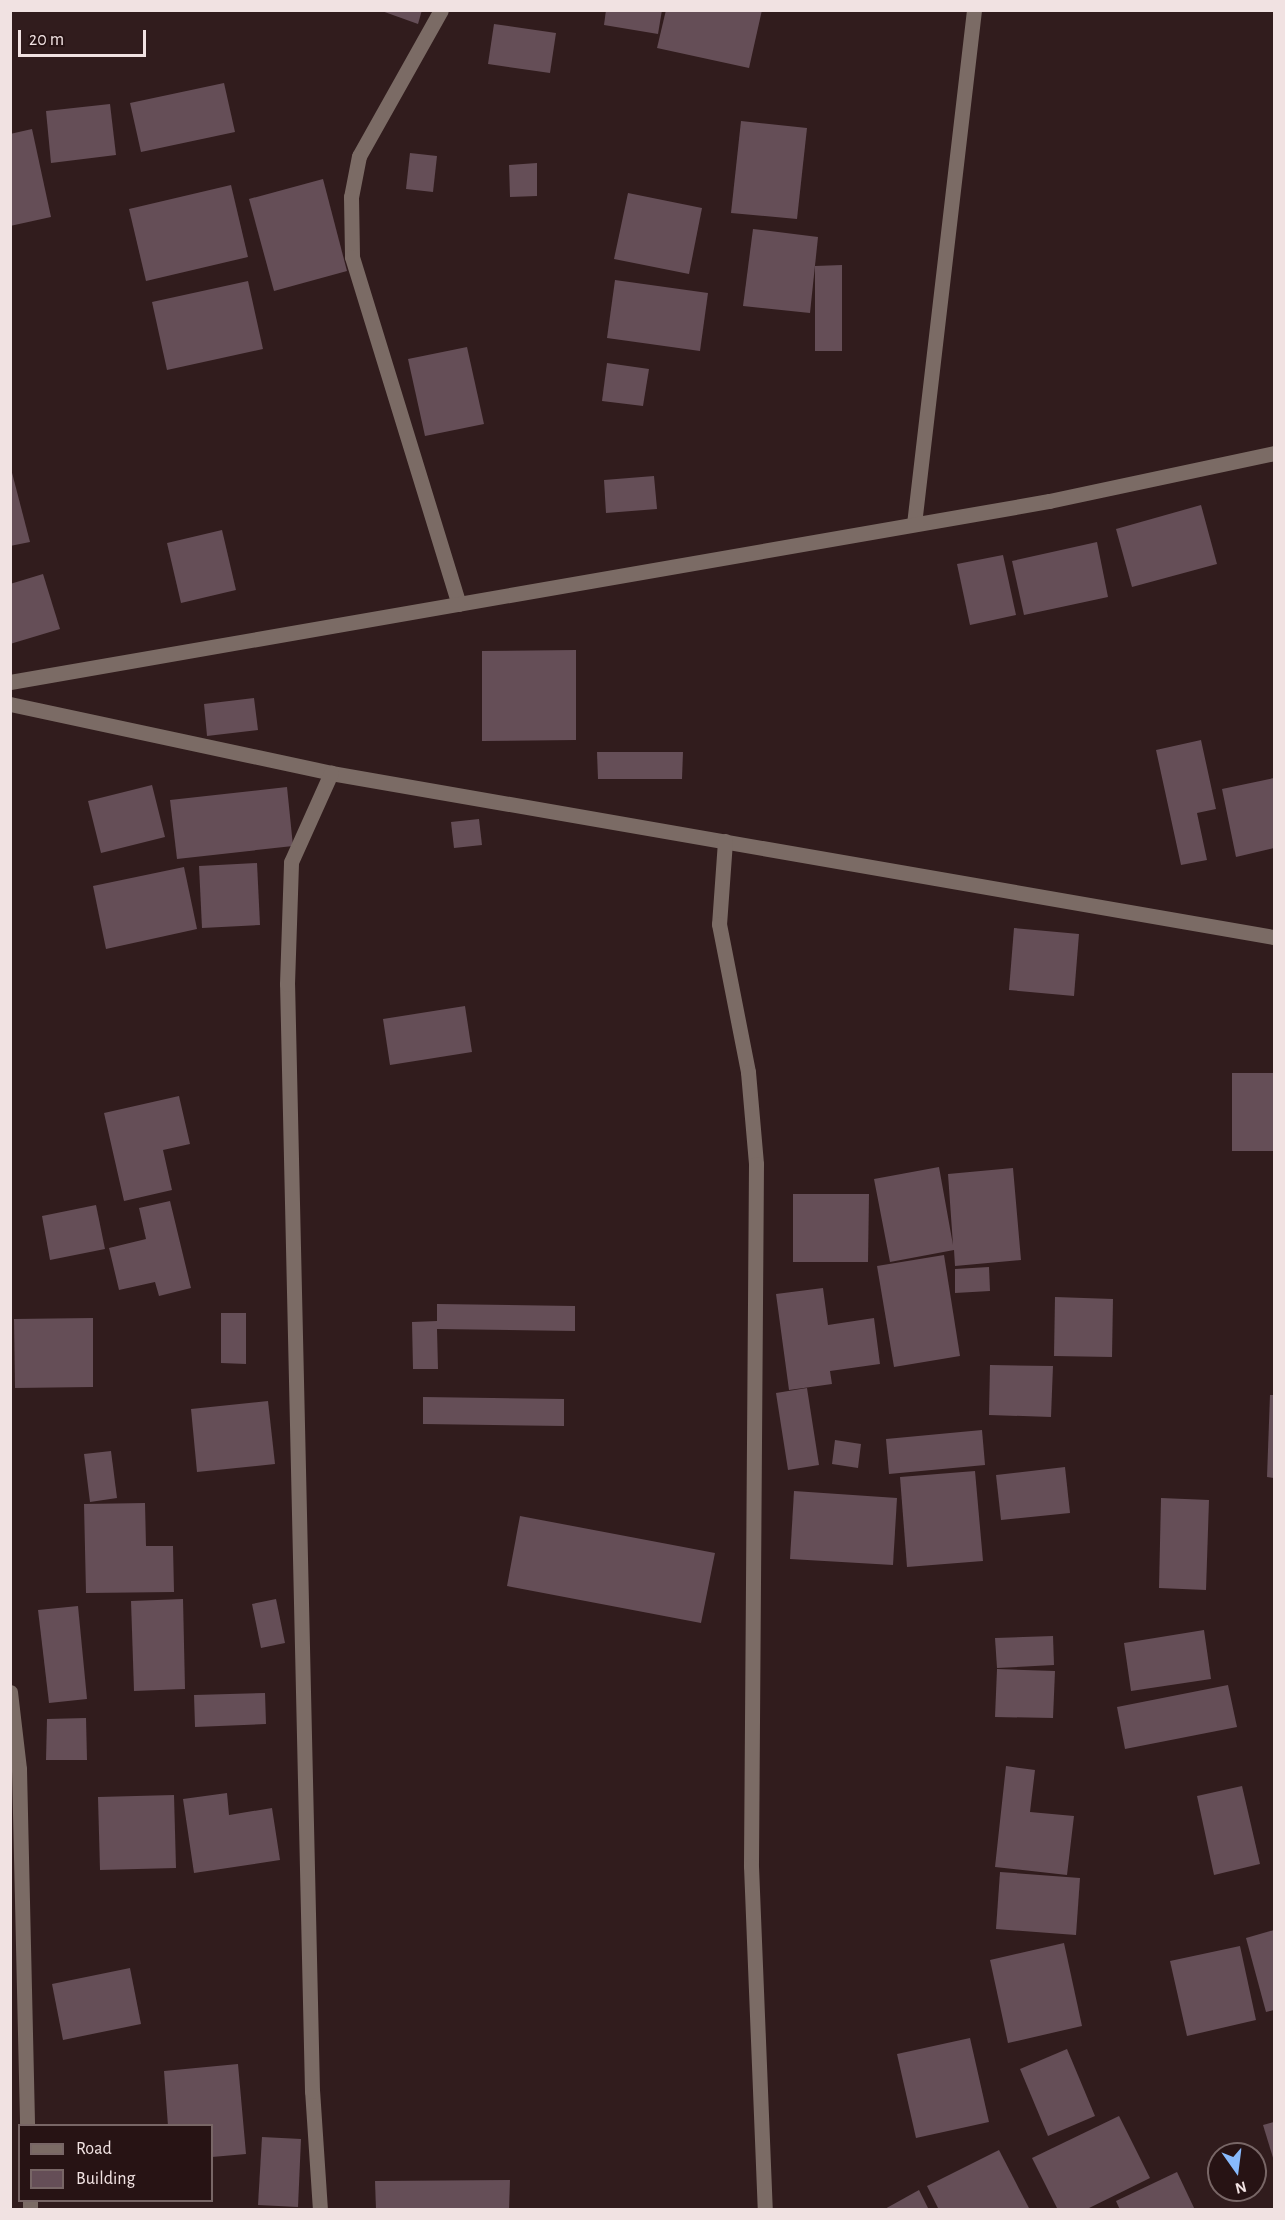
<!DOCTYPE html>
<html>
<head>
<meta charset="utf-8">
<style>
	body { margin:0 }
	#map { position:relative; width:1285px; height:2220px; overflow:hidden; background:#311c1d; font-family:"Alegreya Sans",sans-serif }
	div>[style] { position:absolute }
	.building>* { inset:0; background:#654e57 }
	.minor>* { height:15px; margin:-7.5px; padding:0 7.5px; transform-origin:7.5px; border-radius:7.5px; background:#7b6b65 }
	span { translate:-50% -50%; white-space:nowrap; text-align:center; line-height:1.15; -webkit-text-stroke:4.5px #271314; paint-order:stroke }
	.frame { position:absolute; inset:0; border:12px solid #f1e2e2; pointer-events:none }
	.legend { position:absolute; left:18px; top:2124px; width:195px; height:78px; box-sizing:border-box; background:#271314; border:2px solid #786666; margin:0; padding:8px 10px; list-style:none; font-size:18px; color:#f1e2e2 }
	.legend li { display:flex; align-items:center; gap:12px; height:30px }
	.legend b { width:30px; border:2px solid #786666 }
	.north { position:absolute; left:1207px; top:2142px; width:60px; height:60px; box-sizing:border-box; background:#271314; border:2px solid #786666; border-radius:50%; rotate:166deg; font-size:16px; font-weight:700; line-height:24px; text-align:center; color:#f1e2e2 }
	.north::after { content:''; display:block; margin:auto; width:21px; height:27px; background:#88bafc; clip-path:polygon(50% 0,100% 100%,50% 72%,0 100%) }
	.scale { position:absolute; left:18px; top:30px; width:128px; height:27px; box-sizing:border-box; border:3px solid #f1e2e2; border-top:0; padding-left:8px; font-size:18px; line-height:21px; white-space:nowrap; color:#f1e2e2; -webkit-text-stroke:4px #271314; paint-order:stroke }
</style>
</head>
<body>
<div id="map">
	<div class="building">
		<i style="clip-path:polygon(379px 10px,422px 10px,418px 24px)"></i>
		<i style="clip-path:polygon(606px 10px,662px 10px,658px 34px,604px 25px)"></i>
		<i style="clip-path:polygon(666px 10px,762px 10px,749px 68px,657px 48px)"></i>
		<i style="clip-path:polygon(494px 24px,556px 33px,550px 73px,488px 64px)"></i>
		<i style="clip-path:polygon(224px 83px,235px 132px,141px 152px,130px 103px)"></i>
		<i style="clip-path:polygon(110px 104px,116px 155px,51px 163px,46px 111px)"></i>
		<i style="clip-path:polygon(741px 121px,807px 128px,797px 219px,731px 213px)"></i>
		<i style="clip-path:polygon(32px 129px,51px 217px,10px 226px,10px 134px)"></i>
		<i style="clip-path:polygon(410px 153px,437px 156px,433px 192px,406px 189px)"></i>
		<i style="clip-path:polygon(537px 163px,537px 196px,510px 197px,509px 165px)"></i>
		<i style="clip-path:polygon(323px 179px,347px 271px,274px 291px,249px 199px)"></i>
		<i style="clip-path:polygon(231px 185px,248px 257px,146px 281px,129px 209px)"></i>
		<i style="clip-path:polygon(628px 193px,702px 208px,689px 274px,614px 259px)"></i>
		<i style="clip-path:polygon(753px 229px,818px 237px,810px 313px,743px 306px)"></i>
		<i style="clip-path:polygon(842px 265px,842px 351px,815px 351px,815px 266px)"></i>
		<i style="clip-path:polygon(615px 280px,708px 293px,700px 351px,607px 338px)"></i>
		<i style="clip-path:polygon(248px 281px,263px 349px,167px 370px,152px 302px)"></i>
		<i style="clip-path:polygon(467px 347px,484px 424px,425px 436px,408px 359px)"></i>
		<i style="clip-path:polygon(607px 363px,649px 369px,643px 406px,602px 401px)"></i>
		<i style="clip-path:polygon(10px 465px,30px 542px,10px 546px)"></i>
		<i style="clip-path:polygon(654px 476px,657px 509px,606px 513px,604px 480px)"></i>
		<i style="clip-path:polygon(1201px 505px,1217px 564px,1132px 587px,1116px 529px)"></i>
		<i style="clip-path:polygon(222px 530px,236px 590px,181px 603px,167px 543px)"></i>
		<i style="clip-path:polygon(1097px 542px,1108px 597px,1024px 615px,1012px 561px)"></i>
		<i style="clip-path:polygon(1003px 555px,1016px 615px,970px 625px,957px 564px)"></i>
		<i style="clip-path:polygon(43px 574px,60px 629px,10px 644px,10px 584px)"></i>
		<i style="clip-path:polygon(576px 650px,576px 740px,482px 741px,482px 651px)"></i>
		<i style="clip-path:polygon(254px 698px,258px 730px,207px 736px,204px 704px)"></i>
		<i style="clip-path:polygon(1201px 740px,1216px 809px,1197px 813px,1207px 860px,1181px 865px,1156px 750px)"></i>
		<i style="clip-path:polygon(597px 752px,683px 752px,682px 779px,598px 779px)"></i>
		<i style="clip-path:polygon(1274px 778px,1274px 848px,1236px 857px,1222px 789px)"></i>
		<i style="clip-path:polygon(152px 785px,165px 837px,101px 853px,88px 801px)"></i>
		<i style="clip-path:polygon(287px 787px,293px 846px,177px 859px,170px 800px)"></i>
		<i style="clip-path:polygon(479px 819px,482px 845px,454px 848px,451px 822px)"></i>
		<i style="clip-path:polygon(257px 863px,260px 925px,202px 928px,199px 866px)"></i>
		<i style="clip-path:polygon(184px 867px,197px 929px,106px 949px,93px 886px)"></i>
		<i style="clip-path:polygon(1014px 928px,1079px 934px,1074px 996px,1009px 990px)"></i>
		<i style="clip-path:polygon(465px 1006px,472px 1052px,390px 1065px,383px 1019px)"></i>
		<i style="clip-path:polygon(1232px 1073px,1274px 1073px,1274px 1151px,1232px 1151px)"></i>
		<i style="clip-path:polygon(179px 1096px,190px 1144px,163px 1150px,172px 1190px,124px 1201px,104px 1113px)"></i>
		<i style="clip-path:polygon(939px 1167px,953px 1245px,948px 1174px,1013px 1168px,1021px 1260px,955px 1266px,954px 1250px,890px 1262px,874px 1179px)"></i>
		<i style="clip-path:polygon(793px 1194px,869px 1194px,868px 1262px,793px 1262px)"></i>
		<i style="clip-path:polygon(170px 1201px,191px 1288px,159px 1296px,155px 1282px,119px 1290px,109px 1248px,146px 1239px,139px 1208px)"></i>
		<i style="clip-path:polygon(96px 1205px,105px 1249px,50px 1260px,42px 1216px)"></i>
		<i style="clip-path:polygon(944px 1255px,960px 1356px,894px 1367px,877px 1266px)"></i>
		<i style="clip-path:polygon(989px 1267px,990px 1291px,955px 1293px,955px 1269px)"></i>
		<i style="clip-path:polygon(823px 1288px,828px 1325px,874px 1318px,880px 1364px,830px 1371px,832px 1384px,789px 1390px,776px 1294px)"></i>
		<i style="clip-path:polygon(1055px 1297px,1113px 1299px,1112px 1357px,1054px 1356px)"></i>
		<i style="clip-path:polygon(437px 1304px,575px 1306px,575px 1331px,437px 1329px,438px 1369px,413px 1369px,412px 1322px,437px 1321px)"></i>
		<i style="clip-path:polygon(221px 1313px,246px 1313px,246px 1364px,221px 1363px)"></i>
		<i style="clip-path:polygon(93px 1318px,93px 1387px,15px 1388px,14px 1319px)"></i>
		<i style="clip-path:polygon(990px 1365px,1053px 1366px,1051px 1417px,989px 1415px)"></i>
		<i style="clip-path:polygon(807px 1388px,819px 1465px,788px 1470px,776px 1393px)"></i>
		<i style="clip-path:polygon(1270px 1395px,1274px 1395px,1274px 1478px,1267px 1477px)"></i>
		<i style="clip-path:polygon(423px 1397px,564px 1399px,564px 1426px,423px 1424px)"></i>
		<i style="clip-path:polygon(268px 1401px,275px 1464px,197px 1472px,191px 1409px)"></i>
		<i style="clip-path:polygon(982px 1430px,985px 1465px,889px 1474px,886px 1439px)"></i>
		<i style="clip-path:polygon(835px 1440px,861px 1444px,858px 1468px,832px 1464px)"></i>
		<i style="clip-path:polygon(111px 1451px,117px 1498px,90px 1502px,84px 1454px)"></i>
		<i style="clip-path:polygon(1065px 1467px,1070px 1513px,1001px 1520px,996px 1475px)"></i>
		<i style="clip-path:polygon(975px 1471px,983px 1561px,907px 1567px,900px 1477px)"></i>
		<i style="clip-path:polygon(794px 1491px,897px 1498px,893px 1565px,790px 1559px)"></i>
		<i style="clip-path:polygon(1161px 1498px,1209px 1500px,1206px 1590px,1159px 1588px)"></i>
		<i style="clip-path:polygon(145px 1503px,146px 1546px,173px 1546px,174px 1592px,86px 1593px,84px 1504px)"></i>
		<i style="clip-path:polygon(520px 1516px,715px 1553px,701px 1623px,507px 1586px)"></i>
		<i style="clip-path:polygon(183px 1599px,185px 1689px,134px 1691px,131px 1601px)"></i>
		<i style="clip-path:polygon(276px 1599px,285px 1643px,261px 1648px,252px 1604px)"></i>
		<i style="clip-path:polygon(78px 1606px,87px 1699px,49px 1703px,38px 1610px)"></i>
		<i style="clip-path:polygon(1204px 1630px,1211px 1679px,1131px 1691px,1124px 1643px)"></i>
		<i style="clip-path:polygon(1053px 1636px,1054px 1665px,997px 1668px,995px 1638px)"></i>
		<i style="clip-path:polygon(997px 1669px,1055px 1671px,1053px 1718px,995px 1717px)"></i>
		<i style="clip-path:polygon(1228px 1685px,1237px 1727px,1125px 1749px,1117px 1707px)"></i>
		<i style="clip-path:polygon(265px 1693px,266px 1724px,195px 1727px,194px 1695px)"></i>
		<i style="clip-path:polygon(86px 1718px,87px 1760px,46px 1760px,47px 1719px)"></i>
		<i style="clip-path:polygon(1006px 1766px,1035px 1770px,1030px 1812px,1074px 1816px,1067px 1875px,995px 1867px)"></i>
		<i style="clip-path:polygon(1242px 1786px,1260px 1864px,1214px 1875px,1197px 1796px)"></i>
		<i style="clip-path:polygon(227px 1793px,229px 1815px,272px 1808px,280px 1860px,194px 1873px,183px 1799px)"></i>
		<i style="clip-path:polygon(174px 1795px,176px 1868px,100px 1870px,98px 1797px)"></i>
		<i style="clip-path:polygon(1000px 1872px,1080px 1878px,1076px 1935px,996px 1929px)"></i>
		<i style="clip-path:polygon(1274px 1930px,1274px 2010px,1266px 2012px,1246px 1938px)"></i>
		<i style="clip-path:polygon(1064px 1943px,1082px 2026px,1008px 2043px,990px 1960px)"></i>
		<i style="clip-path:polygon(1240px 1946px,1256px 2020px,1187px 2036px,1170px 1961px)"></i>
		<i style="clip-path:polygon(130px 1968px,141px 2024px,63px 2040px,52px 1984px)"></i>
		<i style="clip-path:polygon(970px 2038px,989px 2122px,916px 2138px,897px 2054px)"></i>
		<i style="clip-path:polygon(1067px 2049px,1095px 2116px,1048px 2136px,1020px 2069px)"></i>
		<i style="clip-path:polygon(238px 2064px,246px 2154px,212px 2157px,212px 2126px,168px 2126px,164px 2071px)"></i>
		<i style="clip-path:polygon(1119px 2116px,1150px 2178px,1085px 2210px,1058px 2210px,1032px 2158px)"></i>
		<i style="clip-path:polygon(1274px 2122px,1274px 2161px,1263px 2125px)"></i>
		<i style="clip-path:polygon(262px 2137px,301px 2139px,298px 2207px,258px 2205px)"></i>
		<i style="clip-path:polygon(999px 2150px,1030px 2210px,939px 2210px,927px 2186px)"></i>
		<i style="clip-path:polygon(1177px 2172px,1195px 2210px,1120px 2210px,1116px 2201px)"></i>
		<i style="clip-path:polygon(510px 2180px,509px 2210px,376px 2210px,375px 2181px)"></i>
		<i style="clip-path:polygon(919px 2190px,929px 2210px,883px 2210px)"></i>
	</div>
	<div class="minor">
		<i style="left:441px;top:10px;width:167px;rotate:119.3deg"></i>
		<i style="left:359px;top:156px;width:42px;rotate:101deg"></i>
		<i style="left:351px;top:197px;width:60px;rotate:89deg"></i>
		<i style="left:352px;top:257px;width:363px;rotate:72.9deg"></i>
		<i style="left:914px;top:524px;width:517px;rotate:-83.34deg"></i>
		<i style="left:10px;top:682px;width:1055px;rotate:-9.88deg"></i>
		<i style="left:1049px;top:501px;width:230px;rotate:-12deg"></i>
		<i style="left:10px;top:704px;width:328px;rotate:12.1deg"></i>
		<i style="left:331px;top:773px;width:957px;rotate:9.87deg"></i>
		<i style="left:725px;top:841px;width:83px;rotate:94.1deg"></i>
		<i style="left:719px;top:924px;width:151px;rotate:78.9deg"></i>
		<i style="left:748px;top:1072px;width:92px;rotate:85deg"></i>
		<i style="left:756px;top:1164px;width:702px;rotate:90.41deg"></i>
		<i style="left:751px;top:1866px;width:344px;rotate:87.7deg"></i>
		<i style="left:10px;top:1692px;width:78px;rotate:83.3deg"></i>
		<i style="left:19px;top:1769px;width:357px;rotate:88.7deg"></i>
		<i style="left:30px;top:2200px;width:10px;rotate:90deg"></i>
		<i style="left:320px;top:2210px;width:119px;rotate:-93.8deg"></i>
		<i style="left:312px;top:2091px;width:1107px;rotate:-91.29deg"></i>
		<i style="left:287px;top:984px;width:122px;rotate:-88.1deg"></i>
		<i style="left:291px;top:862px;width:98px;rotate:-65.8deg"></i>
	</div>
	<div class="frame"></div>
	<ul class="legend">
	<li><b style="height:8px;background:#7b6b65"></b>Road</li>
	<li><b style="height:16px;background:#654e57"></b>Building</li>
	</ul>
	<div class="north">N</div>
	<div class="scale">20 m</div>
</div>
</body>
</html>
